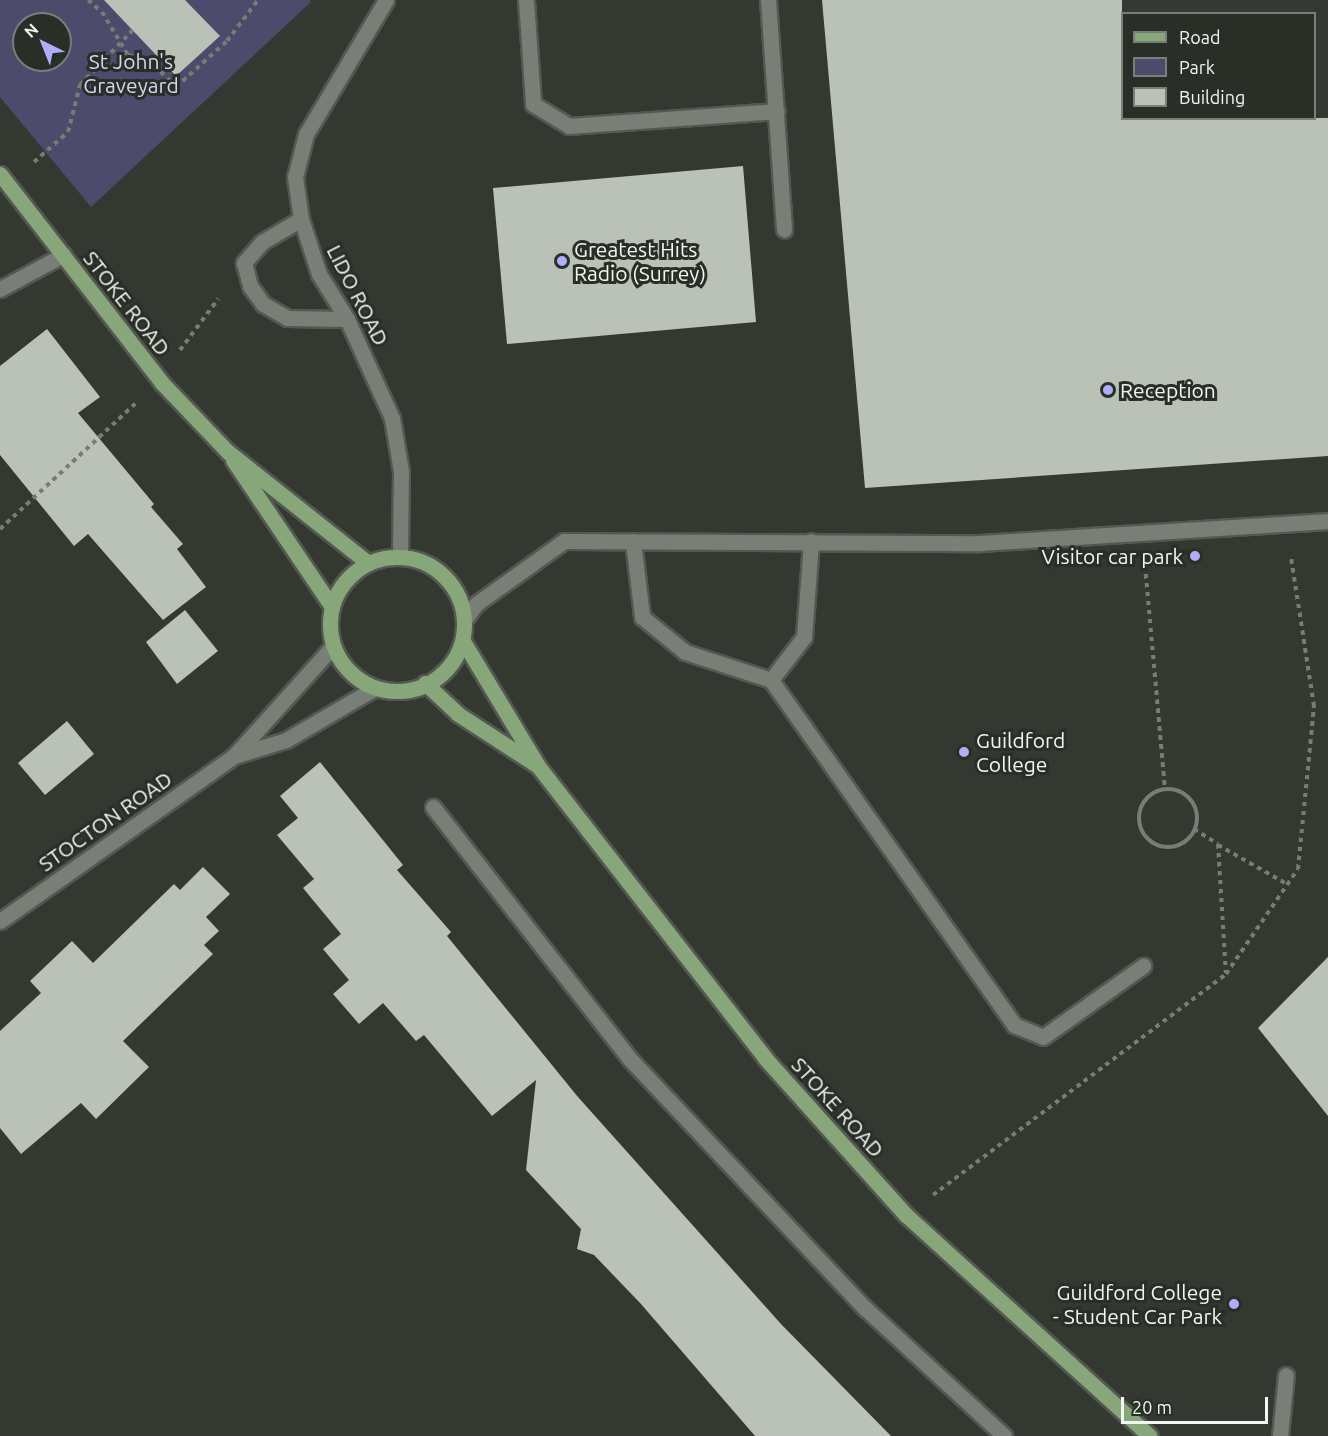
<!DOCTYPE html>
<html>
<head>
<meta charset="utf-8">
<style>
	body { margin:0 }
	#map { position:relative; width:1328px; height:1436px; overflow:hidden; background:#333831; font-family:Ubuntu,sans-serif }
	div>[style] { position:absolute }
	.green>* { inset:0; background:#4c4b6c }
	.building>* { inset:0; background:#bac1b7 }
	.path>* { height:4px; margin-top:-2px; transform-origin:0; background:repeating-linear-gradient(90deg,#777c75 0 4.5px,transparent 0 9px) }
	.path>.ring { margin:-2px; padding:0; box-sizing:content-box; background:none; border:4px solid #777c75; border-radius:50% }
	.roads { filter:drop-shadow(2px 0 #535851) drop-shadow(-2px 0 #535851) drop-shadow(0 2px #535851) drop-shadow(0 -2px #535851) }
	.minor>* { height:15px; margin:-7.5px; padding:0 7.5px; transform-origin:7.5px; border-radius:7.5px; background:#787f76 }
	.major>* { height:15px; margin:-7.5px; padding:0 7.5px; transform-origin:7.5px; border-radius:7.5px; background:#87a77b }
	.major>.ring { margin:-7.5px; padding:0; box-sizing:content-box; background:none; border:15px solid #87a77b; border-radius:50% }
	.dots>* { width:16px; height:16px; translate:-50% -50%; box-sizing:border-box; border:3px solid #292e27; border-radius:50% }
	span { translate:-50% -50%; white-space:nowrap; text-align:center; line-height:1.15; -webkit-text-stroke:6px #292e27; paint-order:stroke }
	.park-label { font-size:21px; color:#d5d5f3 }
	.poi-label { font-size:21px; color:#f2f6f1 }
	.left { translate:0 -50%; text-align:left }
	.right { translate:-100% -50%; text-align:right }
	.street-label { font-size:21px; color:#f2f6f1 }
	.legend { position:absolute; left:1121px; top:12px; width:195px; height:108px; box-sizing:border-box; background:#292e27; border:2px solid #797e78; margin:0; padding:8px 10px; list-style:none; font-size:18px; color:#f2f6f1 }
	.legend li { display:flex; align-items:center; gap:12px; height:30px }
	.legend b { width:30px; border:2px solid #797e78 }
	.north { position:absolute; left:12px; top:12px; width:60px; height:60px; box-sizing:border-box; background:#292e27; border:2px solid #797e78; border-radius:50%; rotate:317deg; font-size:16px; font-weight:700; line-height:24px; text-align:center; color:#f2f6f1 }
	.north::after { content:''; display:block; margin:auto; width:21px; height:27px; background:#b0adfa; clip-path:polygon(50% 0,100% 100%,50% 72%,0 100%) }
	.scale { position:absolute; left:1121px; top:1397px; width:147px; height:27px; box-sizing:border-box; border:3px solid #f2f6f1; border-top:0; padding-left:8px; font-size:18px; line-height:21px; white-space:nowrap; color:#f2f6f1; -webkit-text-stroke:4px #292e27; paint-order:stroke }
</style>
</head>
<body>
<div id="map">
	<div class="green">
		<i style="clip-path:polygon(evenodd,0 0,310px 0,311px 2px,91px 207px,0 97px,0 0,24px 24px,60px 24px,60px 60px,24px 60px,24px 24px)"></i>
	</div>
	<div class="building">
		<i style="clip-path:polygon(104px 0,185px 0,220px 36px,176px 76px)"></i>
		<i style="clip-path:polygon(822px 0,1122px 0,1122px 118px,1328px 118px,1328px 456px,865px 488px)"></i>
		<i style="clip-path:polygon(743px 166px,756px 322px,507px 344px,493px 188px)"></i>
		<i style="clip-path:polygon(47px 329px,100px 397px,78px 413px,154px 504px,151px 507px,183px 544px,177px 549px,206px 587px,163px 620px,88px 534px,74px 546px,0 455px,0 366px)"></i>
		<i style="clip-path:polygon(185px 610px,218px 651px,177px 684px,146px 642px)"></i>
		<i style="clip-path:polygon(67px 721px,94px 754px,45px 795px,18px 763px)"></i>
		<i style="clip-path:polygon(320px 762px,403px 865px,397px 870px,451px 932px,447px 936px,578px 1097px,781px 1324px,891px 1436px,755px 1436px,641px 1304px,594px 1255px,577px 1249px,581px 1229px,526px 1170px,536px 1080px,492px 1116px,424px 1035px,416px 1041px,383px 1003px,359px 1024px,333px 994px,349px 980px,323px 949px,341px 934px,303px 888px,314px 879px,277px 835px,298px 818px,280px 796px)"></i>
		<i style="clip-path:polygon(203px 867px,230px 894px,206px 917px,219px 931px,204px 945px,213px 954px,123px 1041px,149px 1067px,96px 1119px,81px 1103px,21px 1154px,0 1128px,0 1031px,41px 993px,30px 981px,72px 941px,93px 963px,174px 884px,180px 890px)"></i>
		<i style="clip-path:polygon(1328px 957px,1328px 1116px,1258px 1028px)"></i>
	</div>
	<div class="path">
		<i style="left:88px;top:0;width:18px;rotate:41deg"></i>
		<i style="left:102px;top:12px;width:50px;rotate:58.8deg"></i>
		<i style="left:128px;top:55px;width:20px;rotate:11deg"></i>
		<i style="left:148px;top:59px;width:40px;rotate:45deg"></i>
		<i style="left:176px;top:87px;width:69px;rotate:-42deg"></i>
		<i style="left:227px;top:41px;width:51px;rotate:-52.9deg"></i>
		<i style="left:34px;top:162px;width:45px;rotate:-41.4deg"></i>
		<i style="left:68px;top:132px;width:49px;rotate:-75.7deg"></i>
		<i style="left:80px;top:85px;width:76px;rotate:-46.1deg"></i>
		<i style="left:180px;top:350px;width:64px;rotate:-53.3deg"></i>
		<i style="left:0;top:529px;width:185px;rotate:-42.8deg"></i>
		<i style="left:1145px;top:565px;width:225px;rotate:84.9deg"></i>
		<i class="ring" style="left:1139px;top:789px;width:54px;height:54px"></i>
		<i style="left:1194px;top:829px;width:28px;rotate:32deg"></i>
		<i style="left:1218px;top:844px;width:129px;rotate:86.5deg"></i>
		<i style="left:1218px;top:845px;width:79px;rotate:29.5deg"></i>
		<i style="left:933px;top:1195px;width:367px;rotate:-37deg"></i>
		<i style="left:1226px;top:974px;width:127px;rotate:-55.6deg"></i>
		<i style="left:1298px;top:869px;width:164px;rotate:-84.4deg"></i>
		<i style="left:1314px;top:706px;width:150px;rotate:-98.8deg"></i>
	</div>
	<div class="roads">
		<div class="minor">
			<i style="left:386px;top:0;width:156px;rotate:120.8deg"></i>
			<i style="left:306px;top:134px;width:44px;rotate:104.3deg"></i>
			<i style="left:295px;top:177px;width:42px;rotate:81.9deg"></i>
			<i style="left:301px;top:219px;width:58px;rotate:71.9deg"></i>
			<i style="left:319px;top:274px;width:53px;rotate:58.1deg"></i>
			<i style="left:347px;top:319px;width:109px;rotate:65.6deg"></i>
			<i style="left:392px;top:418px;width:54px;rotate:80.4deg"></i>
			<i style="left:401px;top:471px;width:86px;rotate:90.7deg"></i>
			<i style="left:526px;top:0;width:104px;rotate:86.1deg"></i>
			<i style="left:533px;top:104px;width:42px;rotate:31.4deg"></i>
			<i style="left:569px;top:126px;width:208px;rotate:-4.1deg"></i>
			<i style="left:768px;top:0;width:230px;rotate:86deg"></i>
			<i style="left:301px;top:219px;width:45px;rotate:149.5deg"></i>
			<i style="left:262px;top:242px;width:28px;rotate:131deg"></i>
			<i style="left:244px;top:263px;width:24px;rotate:75deg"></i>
			<i style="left:250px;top:286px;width:22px;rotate:54deg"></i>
			<i style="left:263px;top:304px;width:28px;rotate:30deg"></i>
			<i style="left:287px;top:318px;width:60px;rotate:1deg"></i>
			<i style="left:0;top:289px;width:72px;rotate:-28.4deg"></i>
			<i style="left:633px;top:541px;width:77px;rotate:83.2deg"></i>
			<i style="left:642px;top:617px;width:55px;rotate:39.1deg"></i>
			<i style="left:685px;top:652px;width:90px;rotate:18deg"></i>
			<i style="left:771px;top:680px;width:422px;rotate:54.8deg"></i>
			<i style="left:1014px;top:1025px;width:31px;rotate:22deg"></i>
			<i style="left:1043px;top:1037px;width:123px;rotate:-35.4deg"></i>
			<i style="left:465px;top:619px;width:19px;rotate:-54deg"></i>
			<i style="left:476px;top:604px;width:108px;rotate:-35.6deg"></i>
			<i style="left:564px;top:541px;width:416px;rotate:0.3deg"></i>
			<i style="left:980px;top:543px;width:349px;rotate:-3.6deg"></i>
			<i style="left:771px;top:680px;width:54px;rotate:-52.5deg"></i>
			<i style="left:804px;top:637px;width:96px;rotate:-85.8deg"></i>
			<i style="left:237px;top:755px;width:51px;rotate:-17deg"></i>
			<i style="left:286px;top:740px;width:103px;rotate:-30.3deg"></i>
			<i style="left:433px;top:807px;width:320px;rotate:52deg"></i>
			<i style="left:630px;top:1059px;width:342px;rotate:46.7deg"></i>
			<i style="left:865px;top:1308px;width:189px;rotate:42.6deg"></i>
			<i style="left:0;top:921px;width:286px;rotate:-35.2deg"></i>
			<i style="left:234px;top:756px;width:148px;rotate:-48deg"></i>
			<i style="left:1280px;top:1436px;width:61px;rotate:-84.4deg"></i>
		</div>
		<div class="major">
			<i style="left:0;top:174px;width:264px;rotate:52.2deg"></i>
			<i style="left:162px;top:383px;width:95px;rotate:46.3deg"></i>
			<i style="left:228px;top:452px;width:179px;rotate:38.4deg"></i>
			<i style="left:233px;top:460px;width:177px;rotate:56deg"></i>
			<i class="ring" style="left:330px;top:557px;width:119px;height:119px"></i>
			<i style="left:463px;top:641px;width:146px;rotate:59deg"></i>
			<i style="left:538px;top:766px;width:370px;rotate:52.1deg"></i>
			<i style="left:765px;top:1058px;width:211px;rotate:48.1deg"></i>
			<i style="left:906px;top:1215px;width:329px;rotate:42.2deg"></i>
			<i style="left:425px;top:683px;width:45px;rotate:43.2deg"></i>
			<i style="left:458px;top:714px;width:92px;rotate:33deg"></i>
		</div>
	</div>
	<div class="dots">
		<i style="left:562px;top:261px;background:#b0adfa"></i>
		<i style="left:1108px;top:390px;background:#b0adfa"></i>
		<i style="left:1195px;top:556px;background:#b0adfa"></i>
		<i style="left:964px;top:752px;background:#b0adfa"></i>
		<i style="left:1234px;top:1304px;background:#b0adfa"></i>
	</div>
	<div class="park-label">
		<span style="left:131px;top:73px">St John's<br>Graveyard</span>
	</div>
	<div class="poi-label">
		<span class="left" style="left:574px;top:261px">Greatest Hits<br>Radio (Surrey)</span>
		<span class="left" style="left:1120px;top:390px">Reception</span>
		<span class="right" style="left:1183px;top:556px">Visitor car park</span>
		<span class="left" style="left:976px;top:752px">Guildford<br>College</span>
		<span class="right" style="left:1222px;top:1304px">Guildford College<br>- Student Car Park</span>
	</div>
	<div class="street-label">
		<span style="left:358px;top:295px;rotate:63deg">LIDO ROAD</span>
		<span style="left:127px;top:303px;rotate:52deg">STOKE ROAD</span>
		<span style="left:105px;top:821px;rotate:-35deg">STOCTON ROAD</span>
		<span style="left:838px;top:1107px;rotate:48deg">STOKE ROAD</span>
	</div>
	<ul class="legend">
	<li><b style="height:8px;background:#87a77b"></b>Road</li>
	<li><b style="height:16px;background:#4c4b6c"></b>Park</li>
	<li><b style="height:16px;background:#bac1b7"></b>Building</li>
	</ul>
	<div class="north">N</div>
	<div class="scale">20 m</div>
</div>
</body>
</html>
